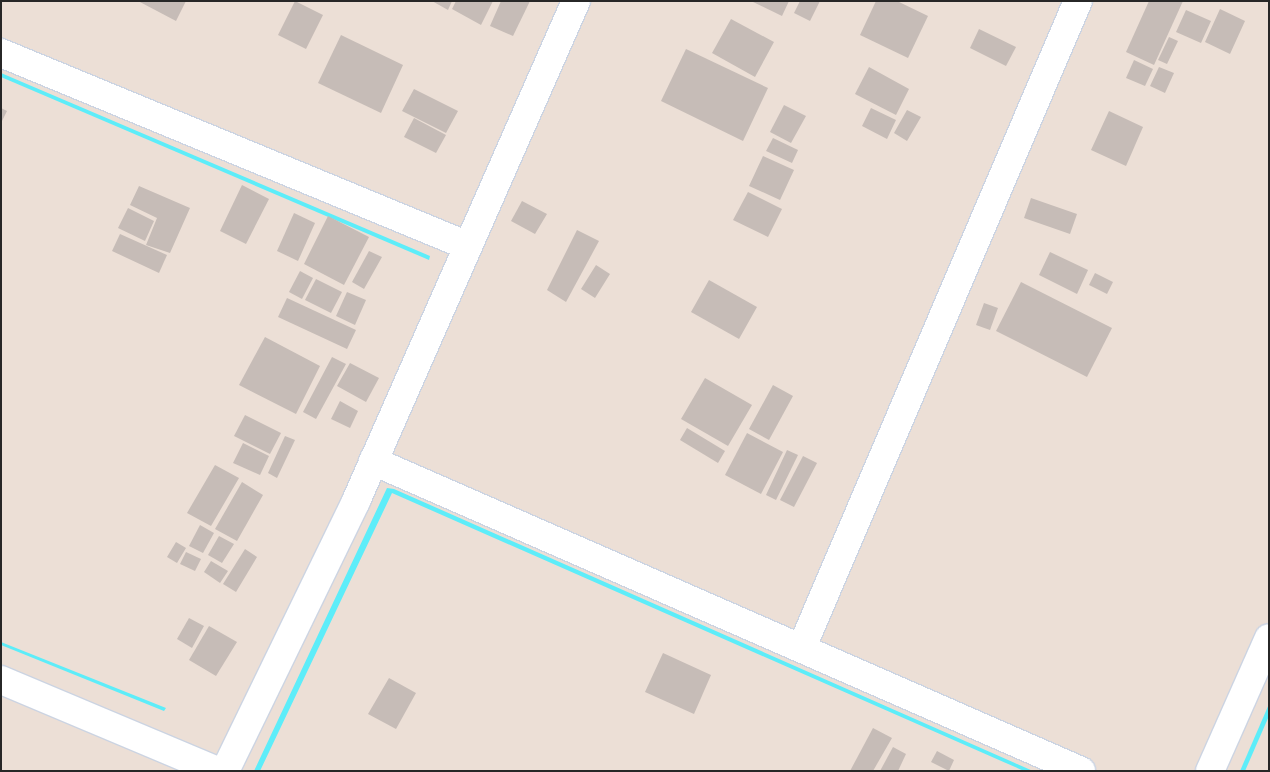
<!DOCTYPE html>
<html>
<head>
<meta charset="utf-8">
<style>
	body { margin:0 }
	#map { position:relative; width:1270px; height:772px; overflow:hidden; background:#ecdfd6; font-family:"Roboto Condensed",sans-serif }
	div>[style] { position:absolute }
	.water>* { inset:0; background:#5dedf9 }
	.building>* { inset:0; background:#c6bcb7 }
	.roads { filter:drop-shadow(1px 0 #ccd4e2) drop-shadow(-1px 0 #ccd4e2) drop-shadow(0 1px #ccd4e2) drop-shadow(0 -1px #ccd4e2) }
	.minor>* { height:28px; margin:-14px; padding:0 14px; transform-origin:14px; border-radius:14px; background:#fff }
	span { translate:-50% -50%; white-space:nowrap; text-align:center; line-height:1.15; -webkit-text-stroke:5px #fff; paint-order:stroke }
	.frame { position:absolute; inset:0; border:2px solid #272727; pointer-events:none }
</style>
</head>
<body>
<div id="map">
	<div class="water">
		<i style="clip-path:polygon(1px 73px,430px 256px,429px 260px,1px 77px)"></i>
		<i style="clip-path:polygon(387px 488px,394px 489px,1033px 771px,1024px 771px,392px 493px,260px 771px,254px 771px)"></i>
		<i style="clip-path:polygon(1px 642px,166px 708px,164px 711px,1px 645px)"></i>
		<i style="clip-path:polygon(1269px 704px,1269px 716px,1245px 771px,1240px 771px)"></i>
	</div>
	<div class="building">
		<i style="clip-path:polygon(138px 1px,186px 1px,176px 21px)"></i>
		<i style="clip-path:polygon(295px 1px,323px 15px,306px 49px,278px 35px)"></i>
		<i style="clip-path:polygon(432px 1px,452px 1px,448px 10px)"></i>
		<i style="clip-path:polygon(456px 1px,493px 1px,481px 25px,452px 9px)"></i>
		<i style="clip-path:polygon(501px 1px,530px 1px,513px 36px,490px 26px)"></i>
		<i style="clip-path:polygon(751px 1px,789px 1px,782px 16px)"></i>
		<i style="clip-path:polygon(800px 1px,820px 1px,810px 21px,794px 13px)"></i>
		<i style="clip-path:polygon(876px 1px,897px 1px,928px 16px,908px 58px,860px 35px)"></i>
		<i style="clip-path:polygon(1149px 1px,1183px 1px,1154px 65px,1126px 52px)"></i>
		<i style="clip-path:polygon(1220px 9px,1245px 21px,1230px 54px,1205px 42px)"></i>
		<i style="clip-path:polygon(1186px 10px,1211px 21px,1201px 43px,1176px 32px)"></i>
		<i style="clip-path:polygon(731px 19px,774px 42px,755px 77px,712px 53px)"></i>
		<i style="clip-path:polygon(979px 29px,1016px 47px,1006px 66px,970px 48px)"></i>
		<i style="clip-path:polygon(341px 35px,403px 65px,381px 113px,318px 83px)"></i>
		<i style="clip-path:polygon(1169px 37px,1178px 41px,1167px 64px,1158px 60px)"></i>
		<i style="clip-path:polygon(686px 49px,768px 88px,743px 141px,661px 101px)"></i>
		<i style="clip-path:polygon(1134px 60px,1153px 69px,1145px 86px,1126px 78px)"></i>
		<i style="clip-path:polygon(869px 67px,909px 89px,896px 115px,855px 94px)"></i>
		<i style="clip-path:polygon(1159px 67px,1174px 73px,1165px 93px,1150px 86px)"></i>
		<i style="clip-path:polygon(414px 89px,458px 111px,446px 133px,402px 111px)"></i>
		<i style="clip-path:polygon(784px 105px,806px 116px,791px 143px,770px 132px)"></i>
		<i style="clip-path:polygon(1px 108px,7px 111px,1px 123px)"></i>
		<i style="clip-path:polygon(871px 108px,896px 120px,887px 139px,862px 126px)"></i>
		<i style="clip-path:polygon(907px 110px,921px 117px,907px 141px,894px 133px)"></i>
		<i style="clip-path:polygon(1109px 111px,1143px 127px,1126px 166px,1091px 150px)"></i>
		<i style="clip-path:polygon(414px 118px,446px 135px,436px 153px,404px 137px)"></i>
		<i style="clip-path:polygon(773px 138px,798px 150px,792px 163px,766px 151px)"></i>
		<i style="clip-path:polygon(763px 156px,794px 170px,780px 200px,749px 186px)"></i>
		<i style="clip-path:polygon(242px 185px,269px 199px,246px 244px,220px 231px)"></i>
		<i style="clip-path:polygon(139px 186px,190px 208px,170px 253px,146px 245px,157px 218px,130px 205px)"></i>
		<i style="clip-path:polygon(748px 192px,782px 209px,768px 237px,733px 220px)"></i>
		<i style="clip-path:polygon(1031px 198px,1077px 214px,1070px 234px,1024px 218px)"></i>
		<i style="clip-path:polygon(522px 201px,547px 214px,535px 234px,511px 221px)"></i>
		<i style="clip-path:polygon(128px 208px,154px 221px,145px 241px,118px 228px)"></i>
		<i style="clip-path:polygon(294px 213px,315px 223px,298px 261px,277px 251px)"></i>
		<i style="clip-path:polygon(328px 216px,369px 237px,344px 285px,304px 264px)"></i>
		<i style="clip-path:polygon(577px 230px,599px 241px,566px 302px,547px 290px)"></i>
		<i style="clip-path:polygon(120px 234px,167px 255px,159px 273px,112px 251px)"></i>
		<i style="clip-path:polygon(369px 251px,382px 257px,364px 289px,352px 282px)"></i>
		<i style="clip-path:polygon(1050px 252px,1088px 270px,1077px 294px,1039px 275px)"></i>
		<i style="clip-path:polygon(596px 265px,610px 274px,595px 298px,581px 289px)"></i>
		<i style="clip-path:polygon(300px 271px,313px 278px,302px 299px,289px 292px)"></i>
		<i style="clip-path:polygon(1095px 273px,1113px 282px,1107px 294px,1089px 285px)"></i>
		<i style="clip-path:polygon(316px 279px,342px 292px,331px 313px,305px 300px)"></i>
		<i style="clip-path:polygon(709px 280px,757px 307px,739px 339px,691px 312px)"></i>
		<i style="clip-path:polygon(1021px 282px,1112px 328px,1087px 377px,996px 331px)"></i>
		<i style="clip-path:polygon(347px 292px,366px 300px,355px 325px,336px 316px)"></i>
		<i style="clip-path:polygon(287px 298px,356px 330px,347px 349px,278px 317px)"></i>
		<i style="clip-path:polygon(984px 303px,998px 308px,990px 330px,976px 325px)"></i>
		<i style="clip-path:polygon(265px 337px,320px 366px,296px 414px,239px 385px)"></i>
		<i style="clip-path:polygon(332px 357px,346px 364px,316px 419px,303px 412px)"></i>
		<i style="clip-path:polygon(350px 363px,379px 378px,366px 402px,337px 386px)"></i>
		<i style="clip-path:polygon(705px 378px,752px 405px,728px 446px,681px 419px)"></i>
		<i style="clip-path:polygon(773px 385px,793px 396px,769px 440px,749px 429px)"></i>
		<i style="clip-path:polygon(340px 401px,358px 411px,350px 428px,331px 419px)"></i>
		<i style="clip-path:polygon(245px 415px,281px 433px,270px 454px,234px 436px)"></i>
		<i style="clip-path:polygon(687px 428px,725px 451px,718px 463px,680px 440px)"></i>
		<i style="clip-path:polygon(747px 433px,783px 452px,761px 494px,725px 475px)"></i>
		<i style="clip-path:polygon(285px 436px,295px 440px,277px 478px,268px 473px)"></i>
		<i style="clip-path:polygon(243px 443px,269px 456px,260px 475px,233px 463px)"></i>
		<i style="clip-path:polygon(787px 450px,798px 455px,776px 500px,766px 495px)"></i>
		<i style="clip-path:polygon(803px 456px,817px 463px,794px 507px,780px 500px)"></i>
		<i style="clip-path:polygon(215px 465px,239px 478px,211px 526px,187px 513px)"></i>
		<i style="clip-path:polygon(242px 482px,263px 495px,237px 541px,215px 529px)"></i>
		<i style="clip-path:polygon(200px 525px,214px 533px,203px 553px,189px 546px)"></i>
		<i style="clip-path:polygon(219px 536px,234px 544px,222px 563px,208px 555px)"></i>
		<i style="clip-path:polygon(176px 542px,186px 548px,177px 563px,167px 557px)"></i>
		<i style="clip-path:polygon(245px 549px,257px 557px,236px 592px,223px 584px)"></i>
		<i style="clip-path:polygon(186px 552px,201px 559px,195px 571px,180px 564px)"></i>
		<i style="clip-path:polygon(211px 561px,228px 571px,220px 583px,204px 572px)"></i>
		<i style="clip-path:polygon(189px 618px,204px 626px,192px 648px,177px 639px)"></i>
		<i style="clip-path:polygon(209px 626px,237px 642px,216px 676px,189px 660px)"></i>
		<i style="clip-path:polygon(663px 653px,711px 675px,694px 714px,645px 692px)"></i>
		<i style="clip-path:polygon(389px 678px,416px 693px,396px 729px,368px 714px)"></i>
		<i style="clip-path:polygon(873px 728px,892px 738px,873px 771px,850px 771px)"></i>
		<i style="clip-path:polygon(893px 747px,906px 754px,898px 771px,880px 771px)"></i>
		<i style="clip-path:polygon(937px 751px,954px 760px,949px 771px,931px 762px)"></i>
	</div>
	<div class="roads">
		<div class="minor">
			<i style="left:1px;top:53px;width:505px;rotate:22.45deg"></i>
			<i style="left:373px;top:461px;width:773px;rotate:23.65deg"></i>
			<i style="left:802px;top:647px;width:702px;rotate:-66.87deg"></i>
			<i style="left:1px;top:680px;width:234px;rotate:22.8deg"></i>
			<i style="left:225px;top:771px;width:300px;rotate:-64.1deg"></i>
			<i style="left:356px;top:501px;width:546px;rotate:-66.25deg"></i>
			<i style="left:1210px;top:771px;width:145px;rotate:-66.1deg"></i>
		</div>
	</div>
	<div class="frame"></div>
</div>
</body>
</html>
